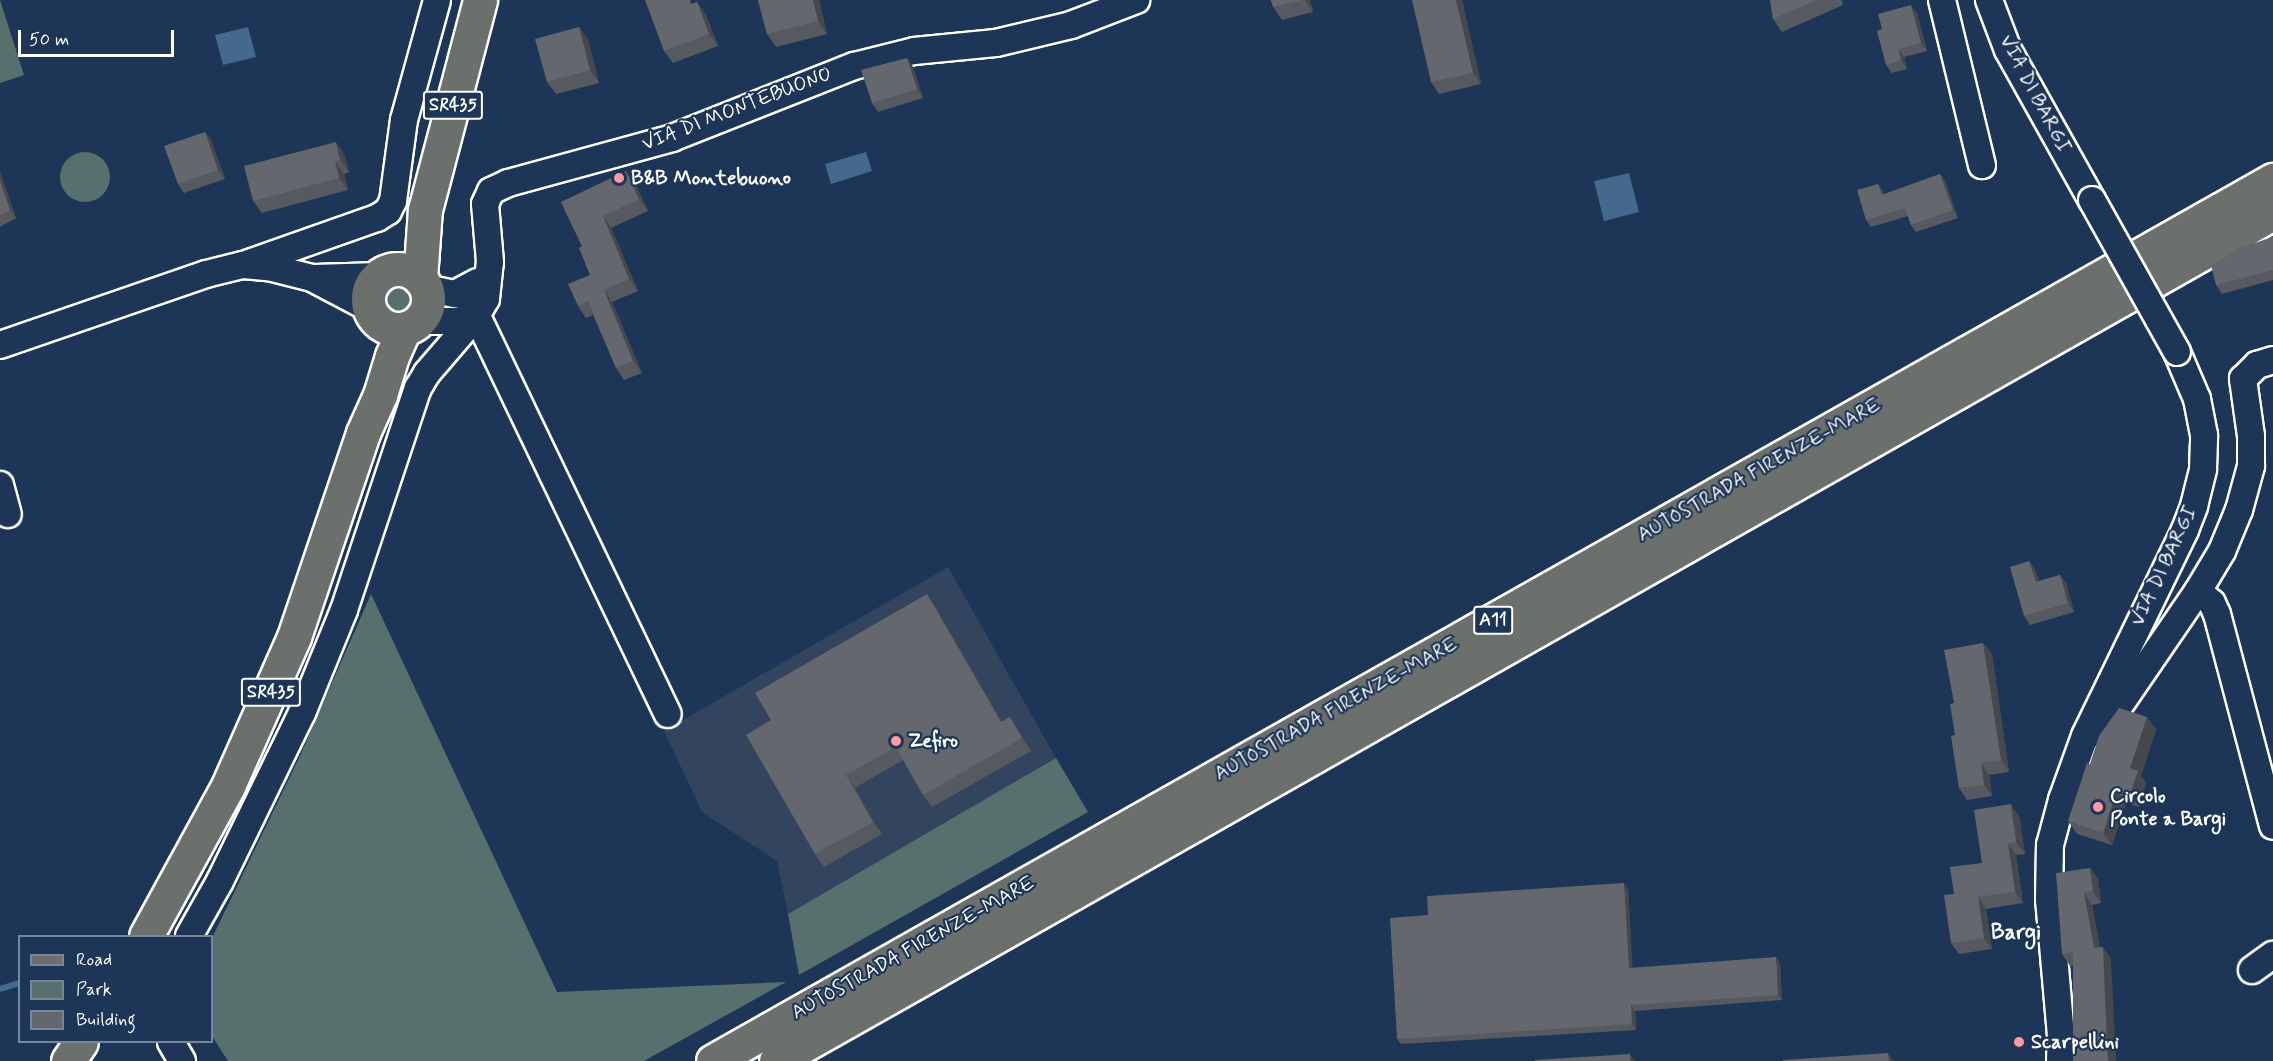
<!DOCTYPE html>
<html>
<head>
<meta charset="utf-8">
<style>
	body { margin:0 }
	#map { position:relative; width:2273px; height:1061px; overflow:hidden; background:#1d3557; font-family:Mynerve,sans-serif }
	div>[style] { position:absolute }
	.built>* { inset:0; background:#32445e }
	.green>* { inset:0; background:#57706d }
	.round { border-radius:50% }
	.water>* { inset:0; background:#45698c }
	.stream>* { height:6px; margin:-3px; padding:0 3px; transform-origin:3px; border-radius:3px; background:#45698c }
	.roads { filter:drop-shadow(2px 0 #fff) drop-shadow(-2px 0 #fff) drop-shadow(0 2px #fff) drop-shadow(0 -2px #fff) }
	.minor>* { height:26px; margin:-13px; padding:0 13px; transform-origin:13px; border-radius:13px; background:#1d3557 }
	.primary>* { height:33px; margin:-16.5px; padding:0 16.5px; transform-origin:16.5px; border-radius:16.5px; background:#6b706d }
	.primary>.ring { margin:-16.5px; padding:0; box-sizing:content-box; background:none; border:33px solid #6b706d; border-radius:50% }
	.motorway>* { height:33px; margin:-16.5px; padding:0 16.5px; transform-origin:16.5px; border-radius:16.5px; background:#6b706d }
	.bridges { filter:drop-shadow(2px 0 #fff) drop-shadow(-2px 0 #fff) drop-shadow(0 2px #fff) drop-shadow(0 -2px #fff) }
	.minor-bridge>* { height:26px; margin:-13px; padding:0 13px; transform-origin:13px; border-radius:13px; background:#1d3557 }
	.wall>* { inset:0; background:#56595f }
	.shaded-wall>* { inset:0; background:#46484d }
	.building>* { inset:0; background:#64676e }
	.dots>* { width:16px; height:16px; translate:-50% -50%; box-sizing:border-box; border:3px solid #1d3557; border-radius:50% }
	span { translate:-50% -50%; white-space:nowrap; text-align:center; line-height:1.15; -webkit-text-stroke:4.5px #1d3557; paint-order:stroke }
	.shield-label span { padding:2px 4px; background:#1d3557; border:2px solid; border-radius:4px; -webkit-text-stroke-width:0 }
	.shield-label { font-size:18px; color:#fff; font-weight:700 }
	.street-label { font-size:20px; color:#fff }
	.poi-label { font-size:20px; color:#fff; font-weight:700 }
	.left { translate:0 -50%; text-align:left }
	.quarter-label { font-size:22px; color:#fff; font-weight:700 }
	.legend { position:absolute; left:18px; top:935px; width:195px; height:108px; box-sizing:border-box; background:#1d3557; border:2px solid #77869a; margin:0; padding:8px 10px; list-style:none; font-size:18px; color:#fff }
	.legend li { display:flex; align-items:center; gap:12px; height:30px }
	.legend b { width:30px; border:2px solid #77869a }
	.scale { position:absolute; left:18px; top:30px; width:156px; height:27px; box-sizing:border-box; border:3px solid #fff; border-top:0; padding-left:8px; font-size:18px; line-height:21px; white-space:nowrap; color:#fff; -webkit-text-stroke:4px #1d3557; paint-order:stroke }
</style>
</head>
<body>
<div id="map">
	<div class="built">
		<i style="clip-path:polygon(948px 567px,1056px 758px,788px 914px,777px 861px,702px 812px,664px 731px)"></i>
	</div>
	<div class="green">
		<i style="clip-path:polygon(0 0,24px 75px,0 83px)"></i>
		<i class="round" style="left:60px;top:152px;width:50px;height:50px"></i>
		<i class="round" style="left:377px;top:279px;width:40px;height:40px"></i>
		<i style="clip-path:polygon(371px 594px,557px 992px,786px 982px,644px 1061px,228px 1061px,212px 1036px,212px 938px,299px 758px)"></i>
		<i style="clip-path:polygon(1056px 758px,1088px 812px,799px 975px,788px 914px)"></i>
	</div>
	<div class="water">
		<i style="clip-path:polygon(248px 27px,256px 57px,223px 65px,215px 35px)"></i>
		<i style="clip-path:polygon(866px 152px,872px 171px,831px 184px,825px 164px)"></i>
		<i style="clip-path:polygon(1629px 173px,1639px 212px,1604px 221px,1594px 181px)"></i>
	</div>
	<div class="stream">
		<i style="left:0;top:989px;width:21px;rotate:-17deg"></i>
	</div>
	<div class="roads">
		<div class="minor">
			<i style="left:1942px;top:0;width:170px;rotate:76.4deg"></i>
			<i style="left:1989px;top:0;width:53px;rotate:69.2deg"></i>
			<i style="left:2008px;top:50px;width:172px;rotate:60.8deg"></i>
			<i style="left:249px;top:263px;width:136px;rotate:-19.4deg"></i>
			<i style="left:377px;top:218px;width:13px;rotate:-32deg"></i>
			<i style="left:388px;top:211px;width:11px;rotate:-63deg"></i>
			<i style="left:393px;top:201px;width:82px;rotate:-82.3deg"></i>
			<i style="left:404px;top:120px;width:124px;rotate:-74.6deg"></i>
			<i style="left:314px;top:278px;width:65px;rotate:-1.8deg"></i>
			<i style="left:426px;top:288px;width:30px;rotate:12deg"></i>
			<i style="left:455px;top:294px;width:26px;rotate:-28deg"></i>
			<i style="left:465px;top:291px;width:469px;rotate:64.4deg"></i>
			<i style="left:419px;top:321px;width:37px"></i>
			<i style="left:456px;top:321px;width:21px;rotate:-14deg"></i>
			<i style="left:0;top:345px;width:218px;rotate:-19deg"></i>
			<i style="left:206px;top:274px;width:38px;rotate:-14deg"></i>
			<i style="left:243px;top:265px;width:25px;rotate:5deg"></i>
			<i style="left:268px;top:267px;width:45px;rotate:14deg"></i>
			<i style="left:312px;top:278px;width:64px;rotate:27.8deg"></i>
			<i style="left:0;top:485px;width:30px;rotate:75deg"></i>
			<i style="left:2198px;top:591px;width:18px;rotate:41deg"></i>
			<i style="left:2212px;top:603px;width:12px;rotate:66deg"></i>
			<i style="left:2217px;top:614px;width:219px;rotate:75.2deg"></i>
			<i style="left:2100px;top:734px;width:173px;rotate:-55.6deg"></i>
			<i style="left:2198px;top:591px;width:47px;rotate:-59deg"></i>
			<i style="left:2222px;top:551px;width:44px;rotate:-67.5deg"></i>
			<i style="left:2239px;top:510px;width:46px;rotate:-74.7deg"></i>
			<i style="left:2251px;top:466px;width:30px;rotate:-90deg"></i>
			<i style="left:2251px;top:436px;width:58px;rotate:-98deg"></i>
			<i style="left:2243px;top:379px;width:20px;rotate:-45deg"></i>
			<i style="left:2257px;top:365px;width:17px;rotate:-17deg"></i>
			<i style="left:189px;top:936px;width:63px;rotate:-60.6deg"></i>
			<i style="left:220px;top:881px;width:187px;rotate:-64deg"></i>
			<i style="left:302px;top:713px;width:111px;rotate:-67.8deg"></i>
			<i style="left:344px;top:610px;width:234px;rotate:-71.6deg"></i>
			<i style="left:418px;top:388px;width:17px;rotate:-59deg"></i>
			<i style="left:427px;top:373px;width:75px;rotate:-49.3deg"></i>
			<i style="left:476px;top:316px;width:20px;rotate:-60deg"></i>
			<i style="left:486px;top:299px;width:37px;rotate:-84deg"></i>
			<i style="left:490px;top:262px;width:58px;rotate:-94.9deg"></i>
			<i style="left:485px;top:204px;width:14px;rotate:-65deg"></i>
			<i style="left:491px;top:191px;width:19px;rotate:-25deg"></i>
			<i style="left:508px;top:183px;width:170px;rotate:-15.3deg"></i>
			<i style="left:672px;top:138px;width:196px;rotate:-21.6deg"></i>
			<i style="left:854px;top:66px;width:62px;rotate:-14deg"></i>
			<i style="left:914px;top:51px;width:82px;rotate:-5.6deg"></i>
			<i style="left:996px;top:43px;width:77px;rotate:-13.5deg"></i>
			<i style="left:1071px;top:25px;width:70px;rotate:-21deg"></i>
			<i style="left:2252px;top:970px;width:26px;rotate:-36deg"></i>
			<i style="left:171px;top:1042px;width:22px;rotate:60deg"></i>
			<i style="left:2060px;top:1061px;width:25px;rotate:-88deg"></i>
			<i style="left:2061px;top:1036px;width:137px;rotate:-95deg"></i>
			<i style="left:2049px;top:900px;width:55px;rotate:-89deg"></i>
			<i style="left:2050px;top:845px;width:47px;rotate:-75.1deg"></i>
			<i style="left:2062px;top:800px;width:68px;rotate:-70.2deg"></i>
			<i style="left:2085px;top:736px;width:229px;rotate:-64.1deg"></i>
			<i style="left:2185px;top:530px;width:26px;rotate:-69deg"></i>
			<i style="left:2194px;top:506px;width:38px;rotate:-76deg"></i>
			<i style="left:2203px;top:469px;width:34px;rotate:-88deg"></i>
			<i style="left:2204px;top:435px;width:37px;rotate:-101deg"></i>
			<i style="left:2197px;top:399px;width:51px;rotate:-113.1deg"></i>
		</div>
		<div class="primary">
			<i class="ring" style="left:368px;top:269px;width:27px;height:27px"></i>
			<i style="left:420px;top:279px;width:69px;rotate:-85.9deg"></i>
			<i style="left:425px;top:210px;width:217px;rotate:-75.3deg"></i>
			<i style="left:146px;top:936px;width:171px;rotate:-61.3deg"></i>
			<i style="left:228px;top:786px;width:163px;rotate:-66.1deg"></i>
			<i style="left:294px;top:637px;width:215px;rotate:-71.3deg"></i>
			<i style="left:363px;top:433px;width:42px;rotate:-65.9deg"></i>
			<i style="left:380px;top:395px;width:41px;rotate:-72.9deg"></i>
			<i style="left:392px;top:356px;width:30px;rotate:-66deg"></i>
			<i style="left:68px;top:1061px;width:23px;rotate:-56deg"></i>
		</div>
		<div class="motorway">
			<i style="left:713px;top:1061px;width:1792px;rotate:-29.46deg"></i>
			<i style="left:776px;top:1061px;width:1720px;rotate:-29.53deg"></i>
		</div>
	</div>
	<div class="bridges">
		<div class="minor-bridge">
			<i style="left:2092px;top:200px;width:174px;rotate:60.8deg"></i>
		</div>
	</div>
	<div class="wall">
		<i style="clip-path:polygon(758px 0,819px 0,827px 34px,776px 47px,767px 34px)"></i>
		<i style="clip-path:polygon(1271px 0,1310px 0,1313px 12px,1282px 20px,1273px 7px)"></i>
		<i style="clip-path:polygon(1462px 0,1481px 84px,1439px 94px,1431px 82px)"></i>
		<i style="clip-path:polygon(1770px 0,1842px 0,1843px 5px,1782px 32px,1773px 19px)"></i>
		<i style="clip-path:polygon(697px 2px,706px 15px,718px 46px,673px 63px,664px 51px,695px 3px)"></i>
		<i style="clip-path:polygon(1917px 13px,1927px 51px,1904px 57px,1907px 69px,1892px 73px,1886px 65px,1882px 29px)"></i>
		<i style="clip-path:polygon(579px 27px,588px 40px,599px 83px,556px 94px,547px 82px)"></i>
		<i style="clip-path:polygon(907px 58px,913px 67px,923px 98px,878px 112px,872px 103px)"></i>
		<i style="clip-path:polygon(205px 132px,211px 140px,225px 179px,184px 193px,178px 184px)"></i>
		<i style="clip-path:polygon(344px 154px,349px 172px,344px 174px,348px 190px,262px 213px,253px 201px)"></i>
		<i style="clip-path:polygon(0 172px,16px 218px,0 227px)"></i>
		<i style="clip-path:polygon(1940px 174px,1945px 181px,1958px 218px,1916px 232px,1911px 225px,1908px 216px,1871px 227px,1866px 220px,1878px 184px,1884px 194px)"></i>
		<i style="clip-path:polygon(635px 183px,648px 211px,611px 228px,638px 291px,612px 302px,642px 373px,624px 380px,616px 368px,593px 315px,586px 318px,578px 306px,590px 275px,582px 246px,561px 202px)"></i>
		<i style="clip-path:polygon(2273px 237px,2273px 280px,2222px 294px,2216px 285px)"></i>
		<i style="clip-path:polygon(2029px 561px,2035px 570px,2039px 581px,2060px 575px,2066px 583px,2074px 612px,2030px 625px,2024px 616px)"></i>
		<i style="clip-path:polygon(936px 607px,1002px 722px,1010px 717px,1018px 730px,1031px 751px,932px 807px,923px 795px,903px 760px,855px 788px,882px 834px,824px 867px,815px 854px,771px 720px)"></i>
		<i style="clip-path:polygon(1983px 643px,1992px 654px,2009px 772px,1989px 775px,1992px 796px,1967px 800px,1959px 788px,1955px 735px,1954px 703px)"></i>
		<i style="clip-path:polygon(2147px 717px,2156px 730px,2141px 776px,2146px 783px,2139px 807px,2126px 803px,2112px 845px,2077px 834px,2068px 821px)"></i>
		<i style="clip-path:polygon(2019px 816px,2025px 854px,2016px 855px,2023px 903px,1986px 909px,1992px 949px,1959px 954px,1951px 943px,1954px 894px,1982px 863px)"></i>
		<i style="clip-path:polygon(2090px 868px,2098px 879px,2101px 903px,2092px 905px,2100px 947px,2103px 947px,2111px 959px,2070px 966px,2062px 954px)"></i>
		<i style="clip-path:polygon(1628px 889px,1632px 968px,1780px 963px,1782px 1000px,1635px 1011px,1636px 1030px,1401px 1044px,1397px 1039px,1428px 915px)"></i>
	</div>
	<div class="shaded-wall">
		<i style="clip-path:polygon(813px 0,819px 0,827px 34px,818px 21px)"></i>
		<i style="clip-path:polygon(1305px 0,1310px 0,1313px 12px)"></i>
		<i style="clip-path:polygon(1456px 0,1462px 0,1481px 84px,1473px 73px)"></i>
		<i style="clip-path:polygon(697px 2px,706px 15px,718px 46px,709px 34px)"></i>
		<i style="clip-path:polygon(1911px 5px,1917px 13px,1927px 51px,1921px 43px)"></i>
		<i style="clip-path:polygon(579px 27px,588px 40px,599px 83px,590px 70px)"></i>
		<i style="clip-path:polygon(1898px 49px,1904px 57px,1907px 69px,1901px 60px)"></i>
		<i style="clip-path:polygon(907px 58px,913px 67px,923px 98px,917px 89px)"></i>
		<i style="clip-path:polygon(205px 132px,211px 140px,225px 179px,218px 170px)"></i>
		<i style="clip-path:polygon(336px 142px,344px 154px,349px 172px,340px 160px)"></i>
		<i style="clip-path:polygon(335px 161px,344px 174px,348px 190px,339px 178px)"></i>
		<i style="clip-path:polygon(626px 171px,635px 183px,648px 211px,639px 199px)"></i>
		<i style="clip-path:polygon(0 172px,16px 218px,10px 210px,0 181px)"></i>
		<i style="clip-path:polygon(1940px 174px,1945px 181px,1958px 218px,1953px 210px)"></i>
		<i style="clip-path:polygon(1878px 184px,1883px 191px,1887px 202px,1882px 195px)"></i>
		<i style="clip-path:polygon(603px 216px,611px 228px,638px 291px,629px 279px)"></i>
		<i style="clip-path:polygon(604px 290px,612px 302px,642px 373px,633px 361px)"></i>
		<i style="clip-path:polygon(2029px 561px,2035px 570px,2042px 591px,2036px 582px)"></i>
		<i style="clip-path:polygon(2060px 575px,2066px 583px,2074px 612px,2068px 603px)"></i>
		<i style="clip-path:polygon(927px 594px,936px 607px,1010px 735px,1001px 722px)"></i>
		<i style="clip-path:polygon(1983px 643px,1992px 654px,2009px 772px,2001px 760px)"></i>
		<i style="clip-path:polygon(1010px 717px,1018px 730px,1031px 751px,1022px 738px)"></i>
		<i style="clip-path:polygon(2147px 717px,2156px 730px,2141px 776px,2146px 783px,2139px 807px,2130px 794px,2130px 768px)"></i>
		<i style="clip-path:polygon(1981px 763px,1989px 775px,1992px 796px,1984px 785px)"></i>
		<i style="clip-path:polygon(846px 775px,855px 788px,882px 834px,873px 822px)"></i>
		<i style="clip-path:polygon(2117px 790px,2126px 803px,2112px 845px,2103px 833px)"></i>
		<i style="clip-path:polygon(2011px 804px,2019px 816px,2025px 854px,2016px 842px)"></i>
		<i style="clip-path:polygon(2008px 843px,2016px 855px,2023px 903px,2015px 892px)"></i>
		<i style="clip-path:polygon(2090px 868px,2098px 879px,2101px 903px,2093px 891px)"></i>
		<i style="clip-path:polygon(1624px 883px,1628px 889px,1633px 973px,1629px 968px)"></i>
		<i style="clip-path:polygon(2084px 893px,2092px 905px,2102px 960px,2094px 948px)"></i>
		<i style="clip-path:polygon(1978px 897px,1986px 909px,1992px 949px,1984px 938px)"></i>
		<i style="clip-path:polygon(2103px 947px,2111px 959px,2116px 1061px,2108px 1061px)"></i>
		<i style="clip-path:polygon(1776px 957px,1780px 963px,1782px 1000px,1778px 995px)"></i>
		<i style="clip-path:polygon(1631px 1005px,1635px 1011px,1636px 1030px,1632px 1024px)"></i>
		<i style="clip-path:polygon(1888px 1053px,1893px 1061px,1889px 1061px)"></i>
		<i style="clip-path:polygon(1630px 1054px,1635px 1061px,1630px 1061px)"></i>
	</div>
	<div class="building">
		<i style="clip-path:polygon(645px 0,690px 0,691px 4px,697px 2px,709px 34px,664px 51px)"></i>
		<i style="clip-path:polygon(758px 0,813px 0,818px 21px,767px 34px)"></i>
		<i style="clip-path:polygon(1271px 0,1302px 0,1273px 7px)"></i>
		<i style="clip-path:polygon(1412px 0,1456px 0,1473px 73px,1431px 82px)"></i>
		<i style="clip-path:polygon(1770px 0,1817px 0,1773px 19px)"></i>
		<i style="clip-path:polygon(1911px 5px,1921px 43px,1898px 49px,1901px 60px,1886px 65px,1877px 31px,1882px 29px,1878px 14px)"></i>
		<i style="clip-path:polygon(579px 27px,590px 70px,547px 82px,535px 39px)"></i>
		<i style="clip-path:polygon(907px 58px,917px 89px,872px 103px,861px 70px)"></i>
		<i style="clip-path:polygon(205px 132px,218px 170px,178px 184px,164px 146px)"></i>
		<i style="clip-path:polygon(336px 142px,340px 160px,335px 161px,339px 178px,253px 201px,244px 166px)"></i>
		<i style="clip-path:polygon(626px 171px,639px 199px,603px 216px,629px 279px,604px 290px,633px 361px,616px 368px,588px 301px,578px 306px,568px 284px,590px 275px,579px 248px,582px 246px,561px 202px)"></i>
		<i style="clip-path:polygon(1940px 174px,1953px 210px,1911px 225px,1905px 208px,1866px 220px,1857px 190px,1878px 184px,1882px 195px)"></i>
		<i style="clip-path:polygon(0 181px,10px 210px,0 215px)"></i>
		<i style="clip-path:polygon(2273px 237px,2273px 270px,2216px 285px,2211px 265px,2242px 247px)"></i>
		<i style="clip-path:polygon(2029px 561px,2036px 582px,2060px 575px,2068px 603px,2024px 616px,2010px 567px)"></i>
		<i style="clip-path:polygon(927px 594px,1001px 722px,1010px 717px,1022px 738px,923px 795px,896px 747px,846px 775px,873px 822px,815px 854px,746px 735px,771px 720px,755px 693px)"></i>
		<i style="clip-path:polygon(1983px 643px,2001px 760px,1981px 763px,1984px 785px,1959px 788px,1951px 736px,1955px 735px,1950px 704px,1954px 703px,1944px 650px)"></i>
		<i style="clip-path:polygon(2119px 708px,2147px 717px,2130px 768px,2138px 771px,2130px 794px,2117px 790px,2103px 833px,2068px 821px,2087px 763px,2090px 764px,2099px 736px)"></i>
		<i style="clip-path:polygon(2011px 804px,2016px 842px,2008px 843px,2015px 892px,1978px 897px,1984px 938px,1951px 943px,1944px 895px,1954px 894px,1950px 867px,1982px 863px,1974px 810px)"></i>
		<i style="clip-path:polygon(2090px 868px,2093px 891px,2084px 893px,2094px 948px,2103px 947px,2108px 1061px,2073px 1061px,2073px 952px,2062px 954px,2056px 873px)"></i>
		<i style="clip-path:polygon(1624px 883px,1629px 968px,1776px 957px,1778px 995px,1631px 1005px,1632px 1024px,1397px 1039px,1390px 918px,1428px 915px,1427px 896px)"></i>
		<i style="clip-path:polygon(1888px 1053px,1889px 1061px,1783px 1061px,1783px 1060px)"></i>
		<i style="clip-path:polygon(1630px 1054px,1630px 1061px,1535px 1061px,1535px 1060px)"></i>
	</div>
	<div class="dots">
		<i style="left:619px;top:178px;background:#ff9aa2"></i>
		<i style="left:896px;top:741px;background:#ff9aa2"></i>
		<i style="left:2098px;top:807px;background:#ff9aa2"></i>
		<i style="left:2019px;top:1042px;background:#ff9aa2"></i>
	</div>
	<div class="shield-label">
		<span style="left:453px;top:105px">SR435</span>
		<span style="left:1493px;top:620px">A11</span>
		<span style="left:271px;top:692px">SR435</span>
	</div>
	<div class="street-label">
		<span style="left:2035px;top:94px;rotate:62deg">VIA DI BARGI</span>
		<span style="left:737px;top:109px;rotate:-21deg">VIA DI MONTEBUONO</span>
		<span style="left:1759px;top:470px;rotate:-29deg">AUTOSTRADA FIRENZE-MARE</span>
		<span style="left:2164px;top:566px;rotate:-65deg">VIA DI BARGI</span>
		<span style="left:1336px;top:709px;rotate:-29deg">AUTOSTRADA FIRENZE-MARE</span>
		<span style="left:913px;top:948px;rotate:-29deg">AUTOSTRADA FIRENZE-MARE</span>
	</div>
	<div class="poi-label">
		<span class="left" style="left:631px;top:178px">B&amp;B Montebuono</span>
		<span class="left" style="left:908px;top:741px">Zefiro</span>
		<span class="left" style="left:2110px;top:808px">Circolo<br>Ponte a Bargi</span>
		<span class="left" style="left:2031px;top:1042px">Scarpellini</span>
	</div>
	<div class="quarter-label">
		<span style="left:2016px;top:934px">Bargi</span>
	</div>
	<ul class="legend">
	<li><b style="height:8px;background:#6b706d"></b>Road</li>
	<li><b style="height:16px;background:#57706d"></b>Park</li>
	<li><b style="height:16px;background:#64676e"></b>Building</li>
	</ul>
	<div class="scale">50 m</div>
</div>
</body>
</html>
